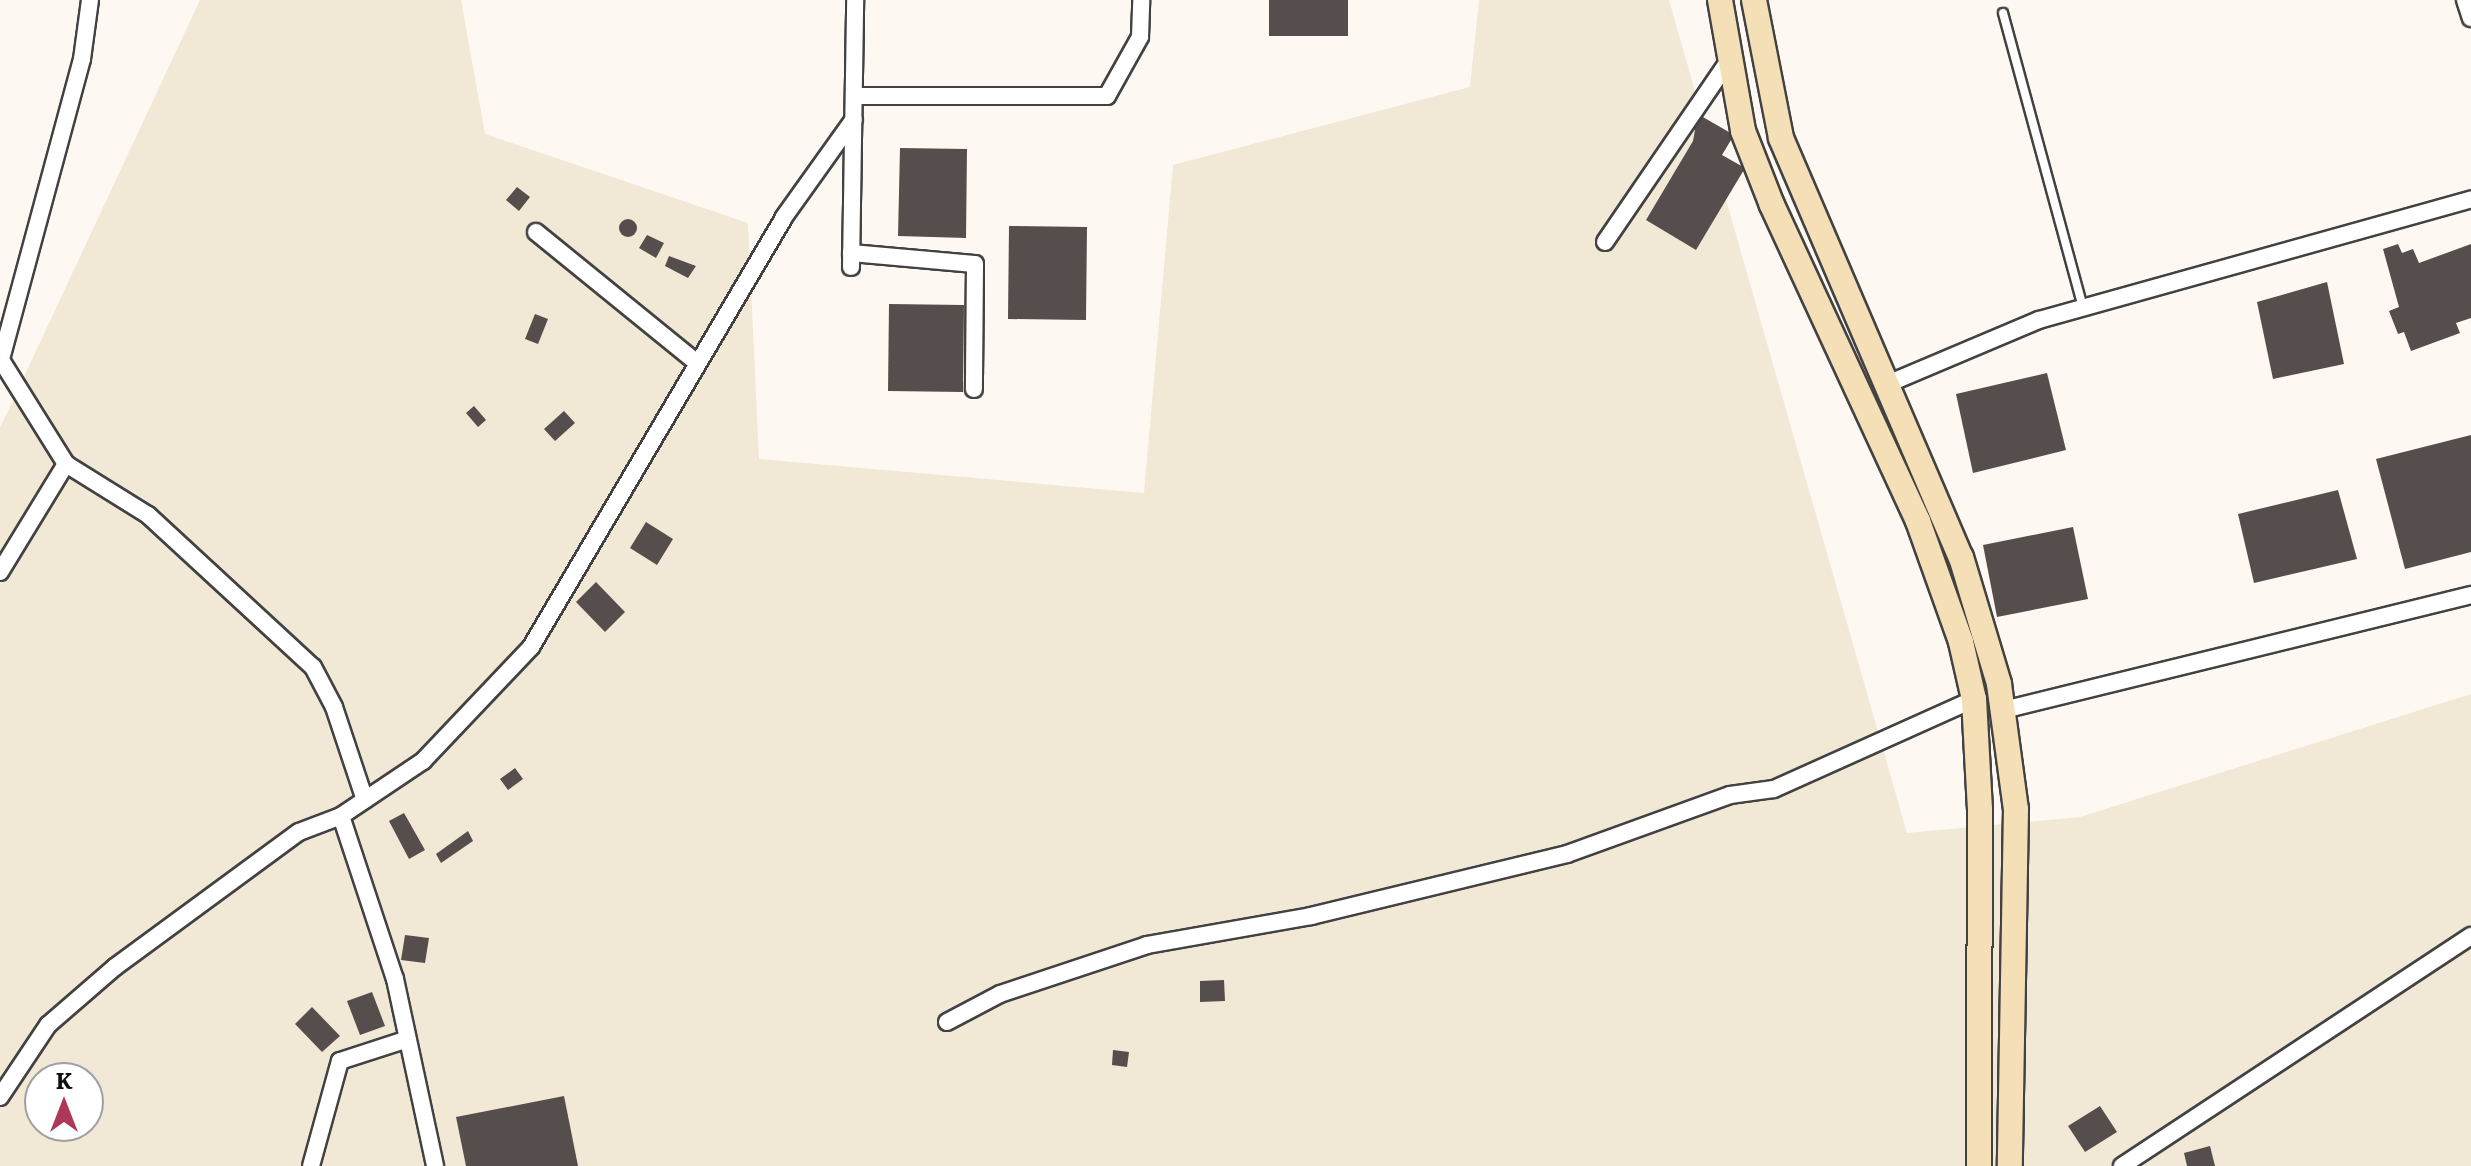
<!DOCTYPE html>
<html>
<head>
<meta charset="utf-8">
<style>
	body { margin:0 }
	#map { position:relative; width:2471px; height:1166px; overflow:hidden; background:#fdf8f2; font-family:Literata,serif }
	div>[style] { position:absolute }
	.farmland>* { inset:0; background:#f1e8d5 }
	.building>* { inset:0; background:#564e4c }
	.round { border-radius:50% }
	.roads { filter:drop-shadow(2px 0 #424242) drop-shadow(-2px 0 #424242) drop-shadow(0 2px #424242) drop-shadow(0 -2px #424242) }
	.lane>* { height:8px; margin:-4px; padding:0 4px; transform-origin:4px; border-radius:4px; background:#fff }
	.street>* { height:16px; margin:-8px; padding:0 8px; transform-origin:8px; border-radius:8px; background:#fff }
	.secondary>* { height:24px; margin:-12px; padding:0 12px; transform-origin:12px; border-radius:12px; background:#f5dfb6 }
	span { translate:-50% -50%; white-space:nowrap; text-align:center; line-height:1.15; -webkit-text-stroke:8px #fff; paint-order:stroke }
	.north { position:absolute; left:24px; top:1062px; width:80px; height:80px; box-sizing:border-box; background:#fff; border:2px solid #9f9f9f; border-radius:50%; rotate:0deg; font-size:22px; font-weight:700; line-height:32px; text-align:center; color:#0f0f0f }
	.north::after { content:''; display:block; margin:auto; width:28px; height:36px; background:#ad3859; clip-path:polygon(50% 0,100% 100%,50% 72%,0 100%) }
</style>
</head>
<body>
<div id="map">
	<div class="farmland">
		<i style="clip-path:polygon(evenodd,200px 0,461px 0,485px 134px,748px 223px,759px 459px,1144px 493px,1173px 165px,1470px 87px,1479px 0,1669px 0,1907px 833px,2080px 817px,2471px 694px,2471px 1166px,0 1166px,0 428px,200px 0,40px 1078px,88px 1078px,88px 1126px,40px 1126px,40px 1078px)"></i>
	</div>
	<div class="building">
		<i style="clip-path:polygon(1269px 0,1348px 0,1348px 36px,1269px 36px)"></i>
		<i style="clip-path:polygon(1696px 113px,1734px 135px,1722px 155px,1745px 168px,1696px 250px,1646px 220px,1693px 141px,1695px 130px,1688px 126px)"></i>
		<i style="clip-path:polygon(900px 148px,967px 149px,966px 238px,898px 236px)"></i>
		<i style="clip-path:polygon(517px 187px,530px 197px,519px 211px,506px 200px)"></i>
		<i class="round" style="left:619px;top:219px;width:18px;height:18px"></i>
		<i style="clip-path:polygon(1009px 226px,1087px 227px,1086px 320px,1008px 319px)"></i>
		<i style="clip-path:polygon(647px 235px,664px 243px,656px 258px,639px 248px)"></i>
		<i style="clip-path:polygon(2398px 244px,2402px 253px,2413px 249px,2419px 263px,2471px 244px,2471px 318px,2456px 323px,2460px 333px,2411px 351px,2404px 332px,2398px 334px,2389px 311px,2399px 307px,2383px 249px)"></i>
		<i style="clip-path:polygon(669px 256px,696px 266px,688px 278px,665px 266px)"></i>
		<i style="clip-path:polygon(2327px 282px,2344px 364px,2273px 379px,2257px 302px)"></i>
		<i style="clip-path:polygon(889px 304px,964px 305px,963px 392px,888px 391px)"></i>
		<i style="clip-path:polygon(535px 314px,548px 319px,538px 344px,525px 339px)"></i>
		<i style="clip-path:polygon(2047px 373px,2066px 450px,1973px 473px,1956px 394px)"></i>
		<i style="clip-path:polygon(474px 406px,486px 420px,478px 427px,466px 413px)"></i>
		<i style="clip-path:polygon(564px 411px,575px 423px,555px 441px,544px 429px)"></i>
		<i style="clip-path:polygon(2471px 435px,2471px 552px,2405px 569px,2376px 459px)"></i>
		<i style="clip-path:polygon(2338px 490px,2357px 559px,2254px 583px,2238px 514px)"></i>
		<i style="clip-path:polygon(646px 522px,673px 539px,657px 565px,630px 548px)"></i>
		<i style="clip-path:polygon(2073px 527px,2088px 599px,1997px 617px,1983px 545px)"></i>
		<i style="clip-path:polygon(596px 582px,625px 612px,605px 632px,576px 602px)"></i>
		<i style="clip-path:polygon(515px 768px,523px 779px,508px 790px,500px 779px)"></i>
		<i style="clip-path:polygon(404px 813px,425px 850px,409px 859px,389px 821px)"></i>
		<i style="clip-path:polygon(468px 831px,473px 841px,441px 863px,436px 854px)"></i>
		<i style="clip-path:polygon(405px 935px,429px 938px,425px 963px,401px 960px)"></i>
		<i style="clip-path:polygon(1224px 980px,1225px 1001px,1200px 1002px,1200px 981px)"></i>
		<i style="clip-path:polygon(372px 992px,385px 1026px,360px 1035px,347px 1001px)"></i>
		<i style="clip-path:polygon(312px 1007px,340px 1036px,322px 1052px,295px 1024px)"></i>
		<i style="clip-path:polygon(1113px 1050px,1129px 1052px,1127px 1067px,1112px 1065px)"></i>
		<i style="clip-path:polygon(564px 1096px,578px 1166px,466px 1166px,456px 1117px)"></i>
		<i style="clip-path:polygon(2100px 1106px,2117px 1132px,2085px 1152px,2068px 1126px)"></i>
		<i style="clip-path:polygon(2210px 1146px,2215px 1166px,2187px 1166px,2184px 1153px)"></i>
	</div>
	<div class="roads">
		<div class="lane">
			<i style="left:2003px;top:13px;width:305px;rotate:74.8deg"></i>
		</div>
		<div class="street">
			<i style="left:90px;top:0;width:60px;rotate:97.7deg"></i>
			<i style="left:82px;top:59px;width:312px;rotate:105.1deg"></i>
			<i style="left:1px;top:360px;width:123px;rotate:58deg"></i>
			<i style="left:66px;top:464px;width:97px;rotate:31.9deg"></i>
			<i style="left:148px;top:515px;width:224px;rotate:42.7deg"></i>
			<i style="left:313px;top:667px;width:45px;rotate:62.3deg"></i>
			<i style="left:334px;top:707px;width:98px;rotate:71.6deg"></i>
			<i style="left:2465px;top:0;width:19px;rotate:72deg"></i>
			<i style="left:854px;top:96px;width:253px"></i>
			<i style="left:1107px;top:96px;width:68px;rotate:-60.8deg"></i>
			<i style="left:1140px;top:37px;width:37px;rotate:-88deg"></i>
			<i style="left:536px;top:232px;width:208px;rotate:39.1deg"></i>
			<i style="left:1605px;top:242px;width:218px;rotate:-55.7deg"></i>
			<i style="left:851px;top:253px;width:124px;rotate:5.1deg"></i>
			<i style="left:975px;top:264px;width:125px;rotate:90.5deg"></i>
			<i style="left:851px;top:267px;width:267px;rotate:-89.1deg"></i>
			<i style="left:1885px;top:385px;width:167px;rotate:-22.9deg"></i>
			<i style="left:2039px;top:320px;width:449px;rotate:-15.6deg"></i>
			<i style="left:0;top:572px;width:127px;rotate:-58.6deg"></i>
			<i style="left:2003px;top:710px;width:482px;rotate:-13.8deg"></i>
			<i style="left:341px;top:816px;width:172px;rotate:71.7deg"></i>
			<i style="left:395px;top:979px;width:191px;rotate:77.9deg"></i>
			<i style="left:947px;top:1022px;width:60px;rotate:-27.8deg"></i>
			<i style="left:1000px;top:994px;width:155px;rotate:-18.4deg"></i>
			<i style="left:1147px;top:945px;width:167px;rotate:-10deg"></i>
			<i style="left:1311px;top:916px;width:263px;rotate:-13.6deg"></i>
			<i style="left:1567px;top:854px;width:173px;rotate:-19.9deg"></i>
			<i style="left:1730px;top:795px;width:44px;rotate:-7.8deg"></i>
			<i style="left:1774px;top:789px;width:219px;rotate:-24.2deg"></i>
			<i style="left:0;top:1097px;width:87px;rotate:-56.3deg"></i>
			<i style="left:48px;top:1025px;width:89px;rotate:-40.9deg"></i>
			<i style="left:115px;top:967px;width:228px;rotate:-36.3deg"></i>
			<i style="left:299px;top:832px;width:45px;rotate:-20.9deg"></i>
			<i style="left:341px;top:816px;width:99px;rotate:-33.9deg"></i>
			<i style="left:423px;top:761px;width:157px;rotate:-46.5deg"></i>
			<i style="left:531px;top:647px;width:499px;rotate:-59.5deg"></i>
			<i style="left:784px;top:217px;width:120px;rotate:-54.5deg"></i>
			<i style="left:311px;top:1166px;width:109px;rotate:-74.6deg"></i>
			<i style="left:340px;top:1061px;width:71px;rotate:-17.9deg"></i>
			<i style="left:2122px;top:1166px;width:418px;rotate:-33.4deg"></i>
		</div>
		<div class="secondary">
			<i style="left:1720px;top:0;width:133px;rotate:80deg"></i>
			<i style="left:1743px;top:131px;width:79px;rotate:68.6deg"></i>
			<i style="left:1772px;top:205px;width:348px;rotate:65.2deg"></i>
			<i style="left:1918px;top:521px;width:128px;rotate:70.4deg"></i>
			<i style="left:1961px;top:642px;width:58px;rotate:77.2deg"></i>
			<i style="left:1974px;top:699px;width:110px;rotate:86.9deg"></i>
			<i style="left:1980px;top:809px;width:357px;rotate:90.2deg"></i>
			<i style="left:1754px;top:0;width:141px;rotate:78.9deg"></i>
			<i style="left:1781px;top:138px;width:456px;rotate:66.8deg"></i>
			<i style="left:1961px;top:557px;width:133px;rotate:73.3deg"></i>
			<i style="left:1999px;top:684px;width:126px;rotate:82.3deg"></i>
			<i style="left:2016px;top:809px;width:357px;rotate:91deg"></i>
		</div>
	</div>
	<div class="north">K</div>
</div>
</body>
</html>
